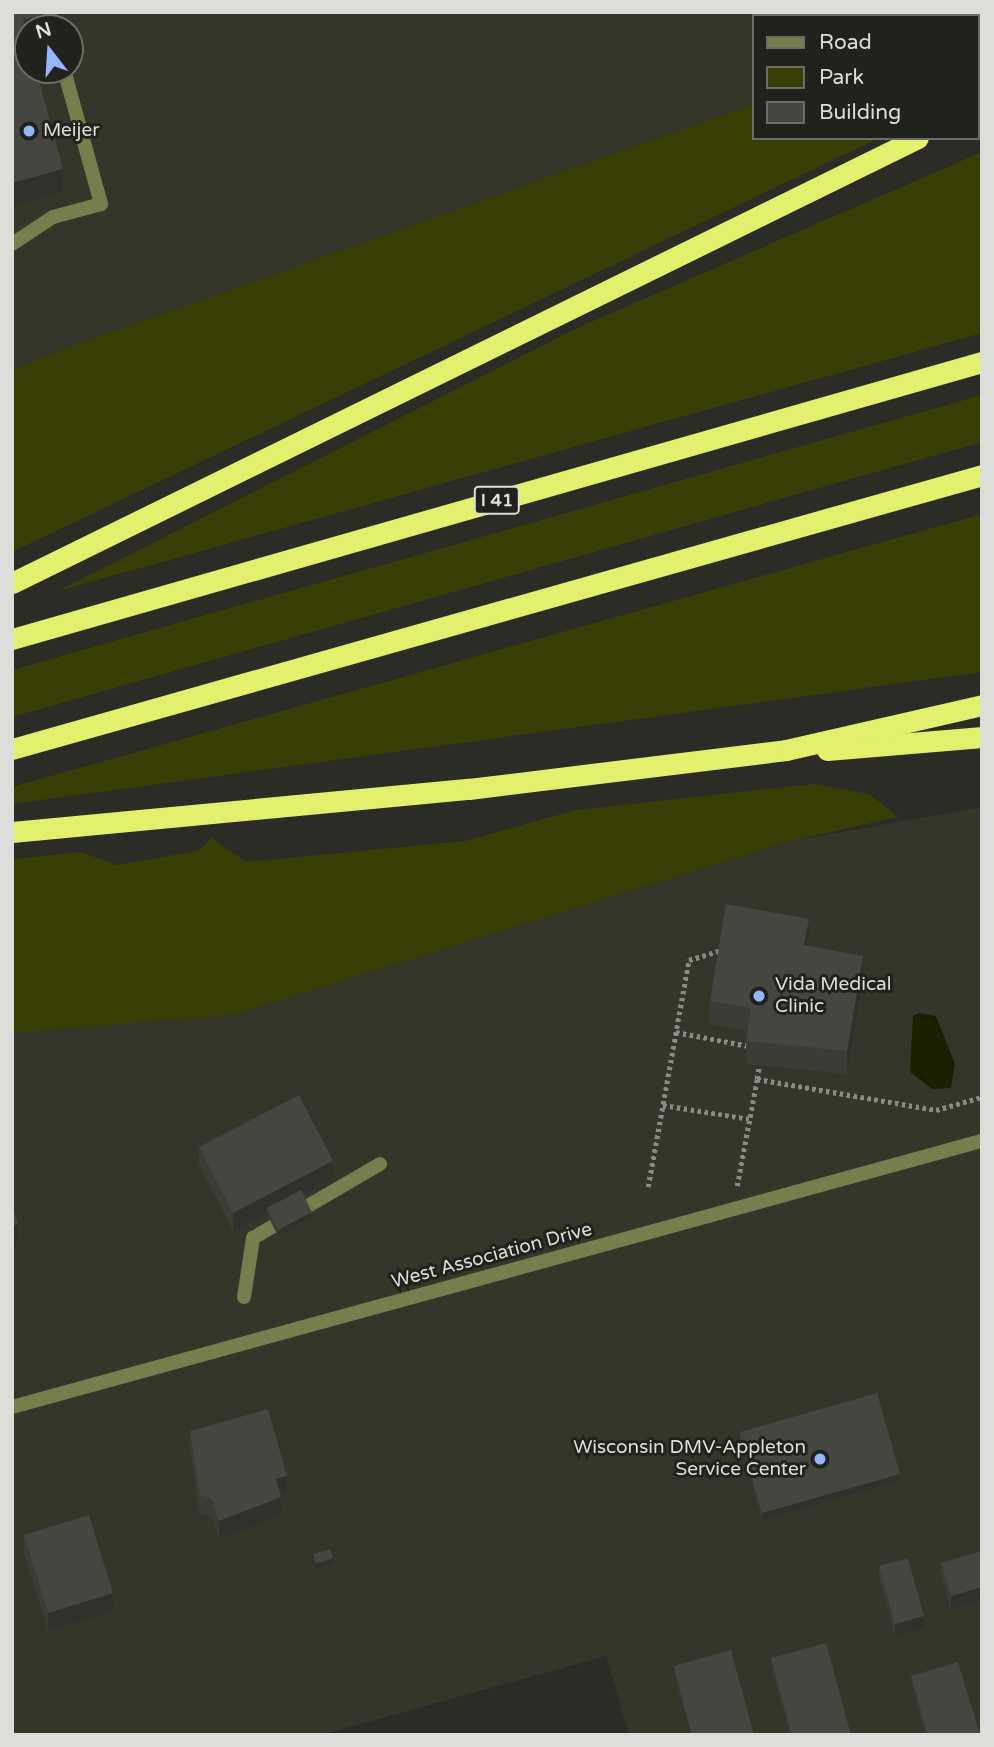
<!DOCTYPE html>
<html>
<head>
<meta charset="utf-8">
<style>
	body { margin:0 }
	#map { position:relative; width:994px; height:1747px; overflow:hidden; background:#2b2c25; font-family:"Varela Round",sans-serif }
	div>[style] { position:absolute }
	.built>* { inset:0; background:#34362a }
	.green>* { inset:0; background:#393e06 }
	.water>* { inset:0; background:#1c1f00 }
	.path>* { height:4.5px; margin-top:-2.25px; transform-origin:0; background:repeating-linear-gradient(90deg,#8a8b85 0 3.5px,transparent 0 7px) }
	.service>* { height:14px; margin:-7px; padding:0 7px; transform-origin:7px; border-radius:7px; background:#777d4c }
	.minor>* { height:14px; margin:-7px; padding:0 7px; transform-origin:7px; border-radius:7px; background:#777d4c }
	.motorway>* { height:21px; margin:-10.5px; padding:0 10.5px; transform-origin:10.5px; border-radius:10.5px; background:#e2f06d }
	.wall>* { inset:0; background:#3b3c36 }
	.shaded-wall>* { inset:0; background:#30312c }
	.building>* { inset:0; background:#45463f }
	.dots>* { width:19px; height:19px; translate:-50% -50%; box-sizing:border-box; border:4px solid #21221b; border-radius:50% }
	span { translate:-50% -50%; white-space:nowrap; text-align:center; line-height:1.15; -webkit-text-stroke:6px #21221b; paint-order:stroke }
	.shield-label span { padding:2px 5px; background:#21221b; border:2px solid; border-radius:5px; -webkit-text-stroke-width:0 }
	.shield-label { font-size:18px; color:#ddded9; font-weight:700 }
	.poi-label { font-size:19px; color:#ddded9 }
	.left { translate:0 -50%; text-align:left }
	.right { translate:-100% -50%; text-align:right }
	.street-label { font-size:19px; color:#ddded9 }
	.frame { position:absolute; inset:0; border:14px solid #ddded9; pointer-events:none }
	.legend { position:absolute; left:752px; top:14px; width:228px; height:126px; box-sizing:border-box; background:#21221b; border:2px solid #6c6d67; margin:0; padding:9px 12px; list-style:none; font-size:21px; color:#ddded9 }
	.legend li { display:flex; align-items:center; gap:14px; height:35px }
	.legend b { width:35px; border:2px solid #6c6d67 }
	.north { position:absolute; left:14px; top:14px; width:70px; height:70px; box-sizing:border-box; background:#21221b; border:2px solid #6c6d67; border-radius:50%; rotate:343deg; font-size:19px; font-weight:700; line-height:28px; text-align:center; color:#ddded9 }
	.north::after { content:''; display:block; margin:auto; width:24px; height:32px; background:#95b6fd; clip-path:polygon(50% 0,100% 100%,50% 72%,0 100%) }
</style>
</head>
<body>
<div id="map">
	<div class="built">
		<i style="clip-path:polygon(evenodd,12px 12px,944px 12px,944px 16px,754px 16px,754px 104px,36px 359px,12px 373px,12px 12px,28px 28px,70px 28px,70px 70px,28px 70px,28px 28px)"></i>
		<i style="clip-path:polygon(982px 807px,982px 1735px,629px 1735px,606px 1656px,321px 1735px,12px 1735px,12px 1033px,233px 1015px,791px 841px)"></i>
	</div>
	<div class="green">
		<i style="clip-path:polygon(754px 104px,754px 138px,879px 138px,12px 552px,12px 373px,36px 359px)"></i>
		<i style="clip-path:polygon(982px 152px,982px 333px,58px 591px,577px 328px)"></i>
		<i style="clip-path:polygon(982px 395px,982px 442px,12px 717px,12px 670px)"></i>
		<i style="clip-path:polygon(982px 514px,982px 672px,12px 804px,12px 787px)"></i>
		<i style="clip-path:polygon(815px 784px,869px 794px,898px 817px,791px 841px,233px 1015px,12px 1033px,12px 859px,81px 852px,116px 865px,198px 851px,212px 838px,246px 862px,465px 841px,576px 810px)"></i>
	</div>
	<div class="water">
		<i style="clip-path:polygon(919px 1013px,936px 1016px,955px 1064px,951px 1088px,932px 1089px,910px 1072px,913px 1016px)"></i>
	</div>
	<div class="path">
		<i style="left:676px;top:1032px;width:74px;rotate:10.9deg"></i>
		<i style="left:757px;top:1079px;width:13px;rotate:-81deg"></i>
		<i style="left:663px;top:1105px;width:87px;rotate:9.2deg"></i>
		<i style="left:737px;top:1186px;width:109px;rotate:-79.4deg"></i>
		<i style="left:757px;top:1079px;width:182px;rotate:9.8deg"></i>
		<i style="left:936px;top:1110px;width:48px;rotate:-15.8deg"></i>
		<i style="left:648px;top:1187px;width:231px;rotate:-79.8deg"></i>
		<i style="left:689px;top:960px;width:34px;rotate:-17deg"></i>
	</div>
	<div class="service">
		<i style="left:49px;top:12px;width:16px;rotate:76deg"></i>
		<i style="left:12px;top:244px;width:49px;rotate:-33.4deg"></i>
		<i style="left:53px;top:217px;width:50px;rotate:-15.2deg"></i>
		<i style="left:101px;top:204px;width:139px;rotate:-105.4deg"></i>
		<i style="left:244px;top:1297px;width:60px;rotate:-81.3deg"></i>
		<i style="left:253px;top:1238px;width:147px;rotate:-30.2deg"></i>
	</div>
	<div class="minor">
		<i style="left:12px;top:1407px;width:1006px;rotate:-15.34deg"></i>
	</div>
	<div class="motorway">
		<i style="left:954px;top:12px;width:4px;rotate:90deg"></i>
		<i style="left:978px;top:117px;width:4px;rotate:-14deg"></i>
		<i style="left:12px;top:583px;width:1009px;rotate:-26.16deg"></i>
		<i style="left:12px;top:639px;width:1009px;rotate:-15.94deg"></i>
		<i style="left:12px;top:749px;width:1008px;rotate:-15.77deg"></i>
		<i style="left:827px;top:750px;width:156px;rotate:-4.8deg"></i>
		<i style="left:12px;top:832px;width:459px;rotate:-5.4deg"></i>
		<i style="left:469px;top:789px;width:319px;rotate:-7deg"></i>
		<i style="left:786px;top:750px;width:201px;rotate:-12.9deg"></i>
	</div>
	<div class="wall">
		<i style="clip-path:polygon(809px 942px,808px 946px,863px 979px,847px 1074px,746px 1064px,746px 1041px,747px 1031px,710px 1024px,710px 1001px)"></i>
		<i style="clip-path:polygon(199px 1147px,333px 1179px,303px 1195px,312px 1218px,278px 1236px,267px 1214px,233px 1231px,199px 1165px)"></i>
		<i style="clip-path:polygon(190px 1431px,287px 1494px,281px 1496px,281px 1515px,219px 1539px,212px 1517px,200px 1513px,190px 1449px)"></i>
		<i style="clip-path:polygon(740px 1432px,900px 1481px,762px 1520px,740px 1438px)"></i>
		<i style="clip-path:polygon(24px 1535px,113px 1611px,48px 1631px,24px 1553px)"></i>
		<i style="clip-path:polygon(982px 1551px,951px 1609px,941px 1575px,941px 1563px)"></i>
		<i style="clip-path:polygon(879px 1566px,924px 1628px,895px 1636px,879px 1578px)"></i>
		<i style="clip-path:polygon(771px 1658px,851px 1735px,790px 1735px,771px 1665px)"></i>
		<i style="clip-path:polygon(674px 1666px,754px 1735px,691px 1735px,674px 1673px)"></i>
		<i style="clip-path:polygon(911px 1676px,980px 1735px,926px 1735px,911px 1682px)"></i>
	</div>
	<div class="shaded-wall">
		<i style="clip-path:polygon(40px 15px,40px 28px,28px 28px,28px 41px,23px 20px)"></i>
		<i style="clip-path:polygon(63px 169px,63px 192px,12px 206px,12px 183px)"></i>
		<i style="clip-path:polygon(809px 919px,809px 942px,804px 968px,804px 945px)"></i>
		<i style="clip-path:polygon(863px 956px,863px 979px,847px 1074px,847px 1051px)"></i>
		<i style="clip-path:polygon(333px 1161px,333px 1179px,269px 1213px,267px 1208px,267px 1214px,233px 1231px,233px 1213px)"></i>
		<i style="clip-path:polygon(312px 1212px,312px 1218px,278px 1236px,278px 1230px)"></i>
		<i style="clip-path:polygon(18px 1224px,18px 1242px,12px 1244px,12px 1226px)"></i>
		<i style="clip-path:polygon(900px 1474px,900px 1481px,762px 1520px,762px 1513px)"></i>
		<i style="clip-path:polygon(287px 1476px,287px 1494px,276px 1497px,276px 1479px)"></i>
		<i style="clip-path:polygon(281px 1497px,281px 1515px,219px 1539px,219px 1521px)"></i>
		<i style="clip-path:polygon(333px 1558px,333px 1565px,316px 1570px,316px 1564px)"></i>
		<i style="clip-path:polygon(982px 1587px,982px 1600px,951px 1609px,951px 1596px)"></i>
		<i style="clip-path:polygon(113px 1593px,113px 1611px,48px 1631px,48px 1613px)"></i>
		<i style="clip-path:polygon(924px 1616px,924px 1628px,895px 1636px,895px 1624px)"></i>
	</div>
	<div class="building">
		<i style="clip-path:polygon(12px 12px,39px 12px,40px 15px,23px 20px,28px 39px,28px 70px,36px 70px,63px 169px,12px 183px)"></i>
		<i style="clip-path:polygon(726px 904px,809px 919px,804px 945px,863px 956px,847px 1051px,746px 1041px,751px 1008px,710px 1001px)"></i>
		<i style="clip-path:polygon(299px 1095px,333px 1161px,233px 1213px,199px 1147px)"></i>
		<i style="clip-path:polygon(301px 1190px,312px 1212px,278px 1230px,267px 1208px)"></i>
		<i style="clip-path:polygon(12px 1206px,18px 1224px,12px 1226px)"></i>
		<i style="clip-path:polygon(877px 1393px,900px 1474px,762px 1513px,740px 1432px)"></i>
		<i style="clip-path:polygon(268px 1409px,287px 1476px,276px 1479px,281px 1497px,219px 1521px,212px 1499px,200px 1495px,190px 1431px)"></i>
		<i style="clip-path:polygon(89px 1515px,113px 1593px,48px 1613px,24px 1535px)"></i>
		<i style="clip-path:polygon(330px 1549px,333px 1558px,316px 1564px,313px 1554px)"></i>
		<i style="clip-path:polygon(982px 1551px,982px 1587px,951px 1596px,941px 1563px)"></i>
		<i style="clip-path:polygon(908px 1558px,924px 1616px,895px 1624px,879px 1566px)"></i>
		<i style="clip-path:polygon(826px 1643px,851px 1735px,792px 1735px,771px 1658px)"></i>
		<i style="clip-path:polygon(731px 1650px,754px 1735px,692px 1735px,674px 1666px)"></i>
		<i style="clip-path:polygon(958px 1662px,980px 1735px,928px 1735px,911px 1676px)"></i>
	</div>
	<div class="dots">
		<i style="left:29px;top:131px;background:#95b6fd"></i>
		<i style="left:759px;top:996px;background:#95b6fd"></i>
		<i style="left:820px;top:1459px;background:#95b6fd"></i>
	</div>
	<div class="shield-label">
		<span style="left:497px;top:500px">I 41</span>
	</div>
	<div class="poi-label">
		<span class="left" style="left:43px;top:131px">Meijer</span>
		<span class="left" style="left:775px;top:996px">Vida Medical<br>Clinic</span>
		<span class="right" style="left:806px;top:1459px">Wisconsin DMV-Appleton<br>Service Center</span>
	</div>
	<div class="street-label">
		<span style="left:492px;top:1256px;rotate:-15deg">West Association Drive</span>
	</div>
	<div class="frame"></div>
	<ul class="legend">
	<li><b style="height:9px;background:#777d4c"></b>Road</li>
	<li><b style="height:19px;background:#393e06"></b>Park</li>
	<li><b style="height:19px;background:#45463f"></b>Building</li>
	</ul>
	<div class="north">N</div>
</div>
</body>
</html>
